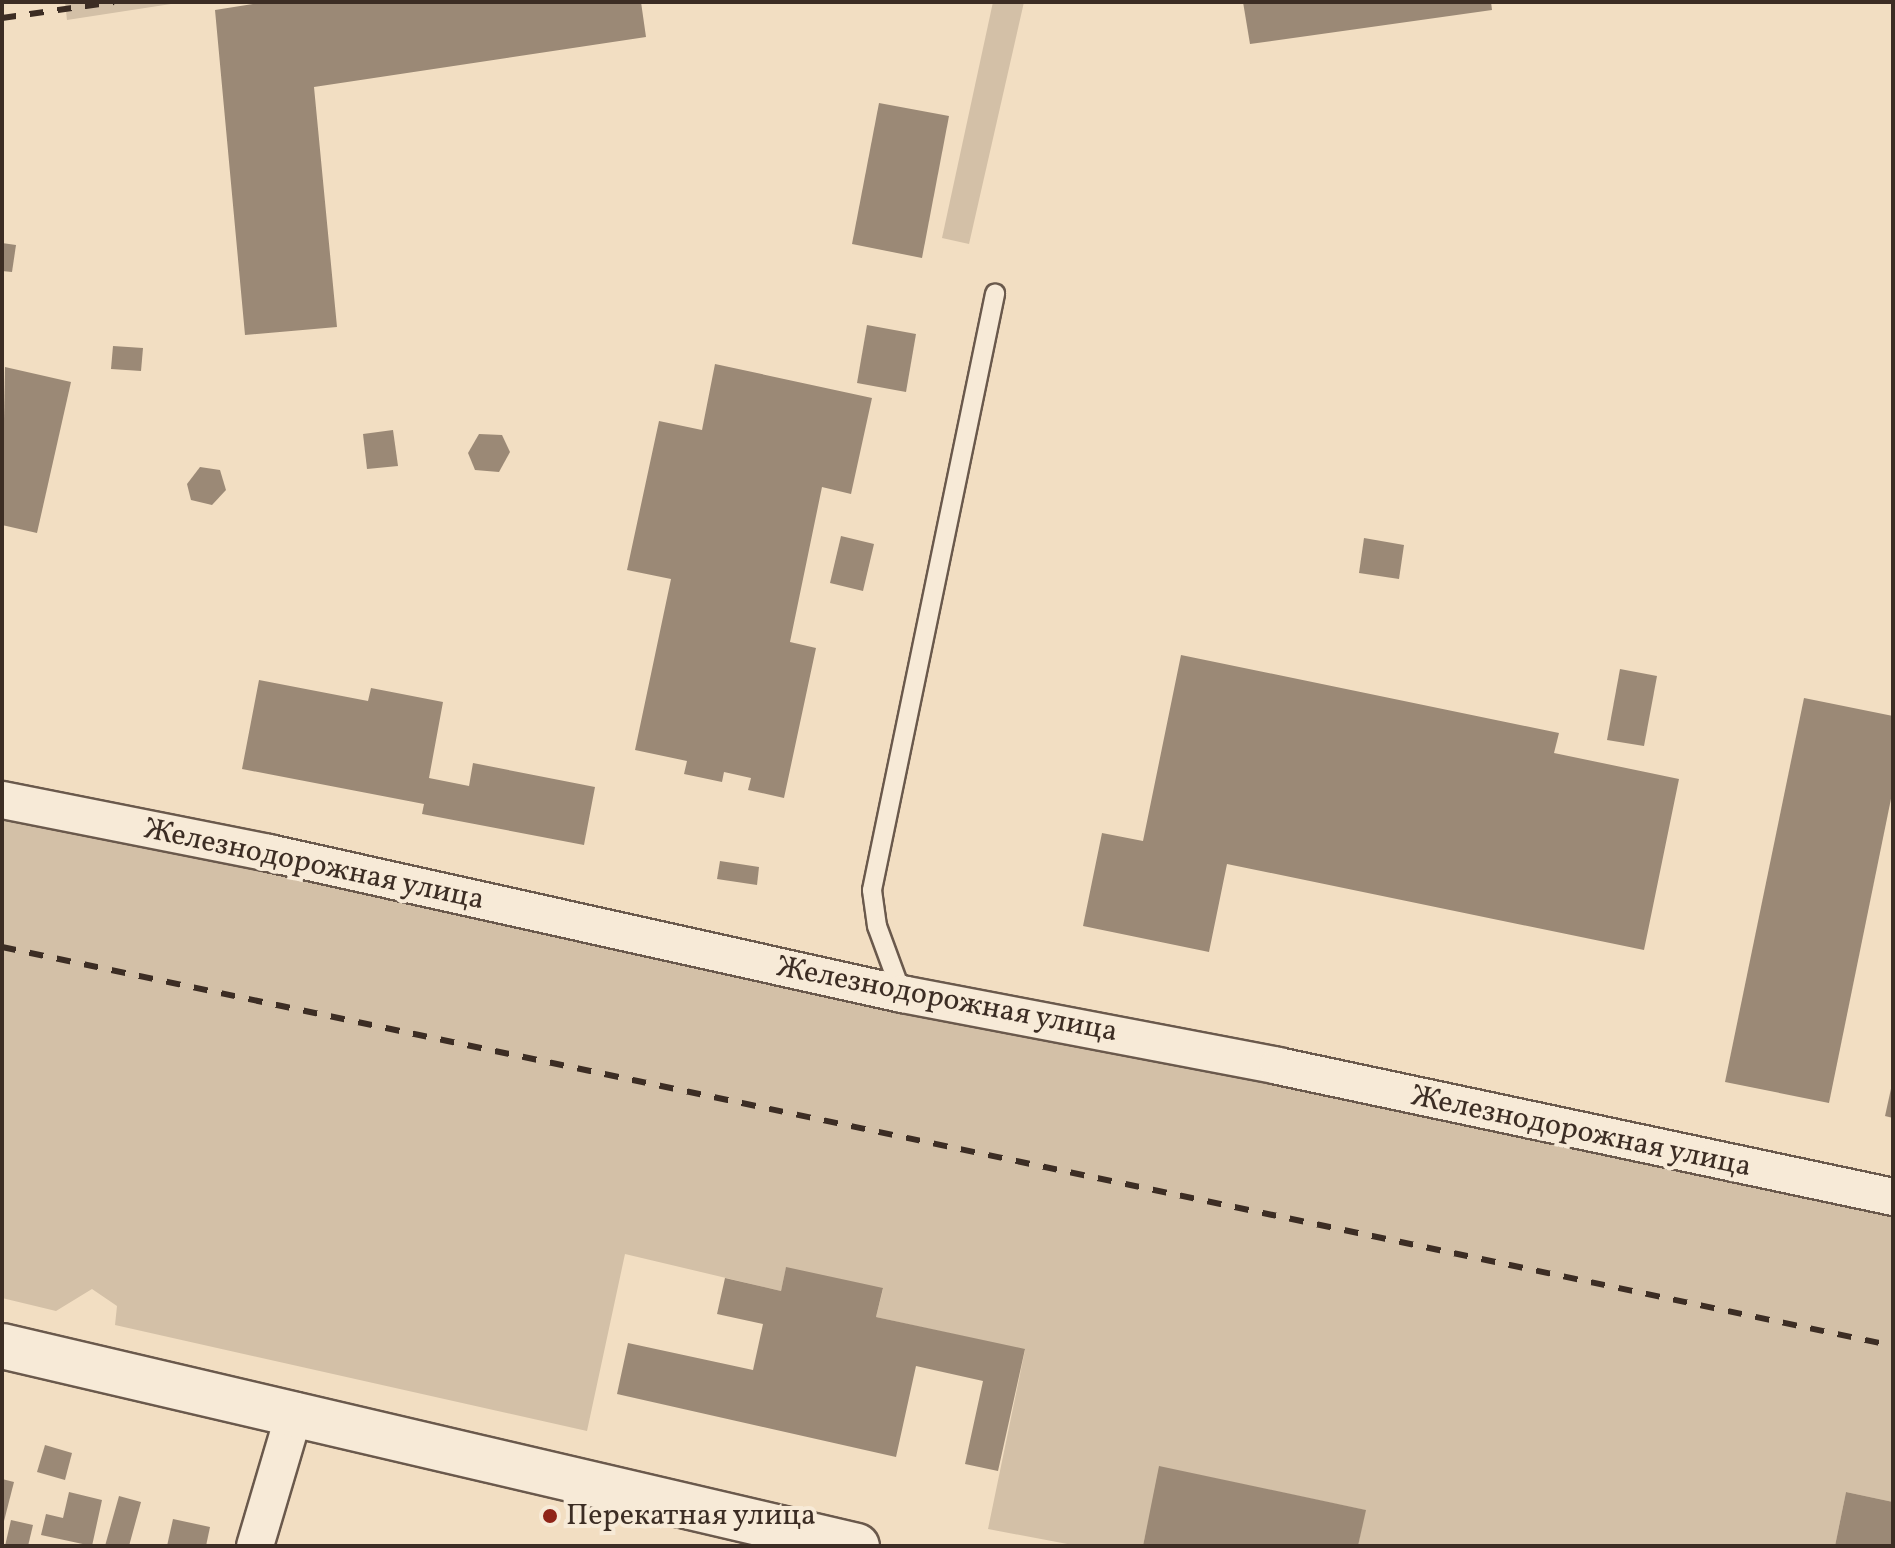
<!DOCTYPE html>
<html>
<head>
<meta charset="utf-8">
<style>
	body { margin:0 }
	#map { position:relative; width:1895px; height:1548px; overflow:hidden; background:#f2dec2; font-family:Vollkorn,serif }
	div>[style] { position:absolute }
	.green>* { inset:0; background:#d3c0a7 }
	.building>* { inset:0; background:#9b8976 }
	.roads { filter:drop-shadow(2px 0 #6a594c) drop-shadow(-2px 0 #6a594c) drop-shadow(0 2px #6a594c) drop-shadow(0 -2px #6a594c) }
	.lane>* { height:18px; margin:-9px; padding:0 9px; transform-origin:9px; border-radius:9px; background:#f7ead7 }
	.street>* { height:36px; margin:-18px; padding:0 18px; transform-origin:18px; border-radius:18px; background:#f7ead7 }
	.secondary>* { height:44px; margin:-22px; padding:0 22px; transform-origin:22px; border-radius:22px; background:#f7ead7 }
	.rail>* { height:6px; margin-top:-3px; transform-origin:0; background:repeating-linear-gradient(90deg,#3c2d24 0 14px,transparent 0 28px) }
	.dots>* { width:22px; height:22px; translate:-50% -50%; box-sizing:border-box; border:4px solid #f7ead7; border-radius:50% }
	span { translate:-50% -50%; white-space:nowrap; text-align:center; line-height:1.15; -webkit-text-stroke:8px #f7ead7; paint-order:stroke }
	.street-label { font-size:30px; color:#3c2d24 }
	.poi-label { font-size:30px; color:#3c2d24 }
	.left { translate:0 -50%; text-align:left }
	.frame { position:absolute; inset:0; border:4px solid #3c2d24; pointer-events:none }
</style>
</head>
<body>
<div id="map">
	<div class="green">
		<i style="clip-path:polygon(65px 2px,184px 2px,67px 20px)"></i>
		<i style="clip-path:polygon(993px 2px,1024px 2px,969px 244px,942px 238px)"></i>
		<i style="clip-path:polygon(2px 800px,1893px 1197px,1893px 1502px,1846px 1492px,1835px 1546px,1358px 1546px,1365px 1510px,1160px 1467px,1143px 1546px,1078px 1546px,988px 1529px,1025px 1350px,876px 1317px,883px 1289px,786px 1268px,781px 1291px,625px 1254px,587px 1431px,115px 1325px,117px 1306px,92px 1289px,56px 1311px,2px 1298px)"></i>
	</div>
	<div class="building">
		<i style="clip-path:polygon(266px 2px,641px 2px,646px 37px,314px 87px,337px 327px,245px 335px,215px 10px)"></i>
		<i style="clip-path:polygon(1243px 2px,1491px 2px,1492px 10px,1250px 44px)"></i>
		<i style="clip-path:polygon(879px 103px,949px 116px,922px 258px,852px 244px)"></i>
		<i style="clip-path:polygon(2px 243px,16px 245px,12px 272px,2px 271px)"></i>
		<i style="clip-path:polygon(867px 325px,916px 334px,906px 392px,857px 383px)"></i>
		<i style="clip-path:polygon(113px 346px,143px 348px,141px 371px,111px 369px)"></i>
		<i style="clip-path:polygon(715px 364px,872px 398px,851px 494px,822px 487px,790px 642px,816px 648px,784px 798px,748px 790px,751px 778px,724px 772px,722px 782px,684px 774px,687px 761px,635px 750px,671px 579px,627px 570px,659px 421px,702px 430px)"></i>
		<i style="clip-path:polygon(5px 367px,71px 382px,37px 533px,2px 525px)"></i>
		<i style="clip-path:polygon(393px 430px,398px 466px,367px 469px,363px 434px)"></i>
		<i style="clip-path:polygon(479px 434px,502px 435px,510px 452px,499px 472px,475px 470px,468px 453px)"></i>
		<i style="clip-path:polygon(200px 467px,220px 470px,226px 490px,212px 505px,191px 500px,187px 484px)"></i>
		<i style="clip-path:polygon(841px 536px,874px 544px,863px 591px,830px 583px)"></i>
		<i style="clip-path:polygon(1364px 538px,1404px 545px,1399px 579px,1359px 573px)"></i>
		<i style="clip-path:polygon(1181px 655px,1559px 733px,1554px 753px,1679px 779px,1644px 950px,1227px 864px,1209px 952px,1083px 926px,1102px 833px,1143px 841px)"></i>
		<i style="clip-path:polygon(1620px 669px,1657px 676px,1644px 746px,1607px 740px)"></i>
		<i style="clip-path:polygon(259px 680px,368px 701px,371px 688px,443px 702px,429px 778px,469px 786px,473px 763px,595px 787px,584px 845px,422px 814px,424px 804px,242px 769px)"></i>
		<i style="clip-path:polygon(1804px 698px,1893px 716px,1893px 789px,1829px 1103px,1725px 1082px)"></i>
		<i style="clip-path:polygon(720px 861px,759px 867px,757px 885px,717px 879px)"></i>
		<i style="clip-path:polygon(1892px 1084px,1893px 1084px,1893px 1118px,1885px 1116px)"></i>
		<i style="clip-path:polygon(786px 1267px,883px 1288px,876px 1317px,1025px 1349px,998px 1471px,965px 1464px,983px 1381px,916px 1366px,896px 1457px,617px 1394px,628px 1343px,753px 1370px,763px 1324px,717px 1314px,725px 1278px,781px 1291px)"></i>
		<i style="clip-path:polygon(45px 1445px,72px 1453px,65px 1480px,37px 1472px)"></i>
		<i style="clip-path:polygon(1159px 1466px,1366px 1510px,1358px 1546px,1143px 1546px)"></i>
		<i style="clip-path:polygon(2px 1479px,14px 1482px,3px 1525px,2px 1525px)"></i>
		<i style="clip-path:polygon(69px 1492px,102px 1500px,92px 1546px,41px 1535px,46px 1514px,63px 1518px)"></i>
		<i style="clip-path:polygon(1846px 1492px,1893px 1502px,1893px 1546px,1835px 1546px)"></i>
		<i style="clip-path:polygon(119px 1496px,141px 1502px,129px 1546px,105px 1546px)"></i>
		<i style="clip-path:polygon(173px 1519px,210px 1527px,206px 1546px,167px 1546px)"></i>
		<i style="clip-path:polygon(11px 1520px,33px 1525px,28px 1546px,5px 1546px)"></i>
	</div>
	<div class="roads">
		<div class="lane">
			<i style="left:902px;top:994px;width:72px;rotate:-110.2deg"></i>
			<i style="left:877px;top:926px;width:36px;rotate:-98deg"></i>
			<i style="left:872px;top:890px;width:609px;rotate:-78.34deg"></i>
		</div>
		<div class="street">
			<i style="left:2px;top:800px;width:272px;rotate:11.2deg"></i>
			<i style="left:269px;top:853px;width:649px;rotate:12.56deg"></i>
			<i style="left:902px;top:994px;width:383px;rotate:10.8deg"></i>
			<i style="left:1278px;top:1066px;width:629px;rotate:12.02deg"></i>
			<i style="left:255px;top:1546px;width:141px;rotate:-73.5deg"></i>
		</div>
		<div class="secondary">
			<i style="left:2px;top:1346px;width:878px;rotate:13.17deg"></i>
		</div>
	</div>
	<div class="rail">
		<i style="left:2px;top:18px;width:113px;rotate:-8.1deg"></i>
		<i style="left:2px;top:947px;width:1933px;rotate:11.91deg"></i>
	</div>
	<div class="dots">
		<i style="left:550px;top:1516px;background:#8f2418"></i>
	</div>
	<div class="street-label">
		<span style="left:314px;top:865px;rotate:12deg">Железнодорожная улица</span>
		<span style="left:947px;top:1000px;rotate:11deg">Железнодорожная улица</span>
		<span style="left:1581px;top:1132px;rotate:12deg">Железнодорожная улица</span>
	</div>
	<div class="poi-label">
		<span class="left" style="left:566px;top:1516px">Перекатная улица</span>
	</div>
	<div class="frame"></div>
</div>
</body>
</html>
